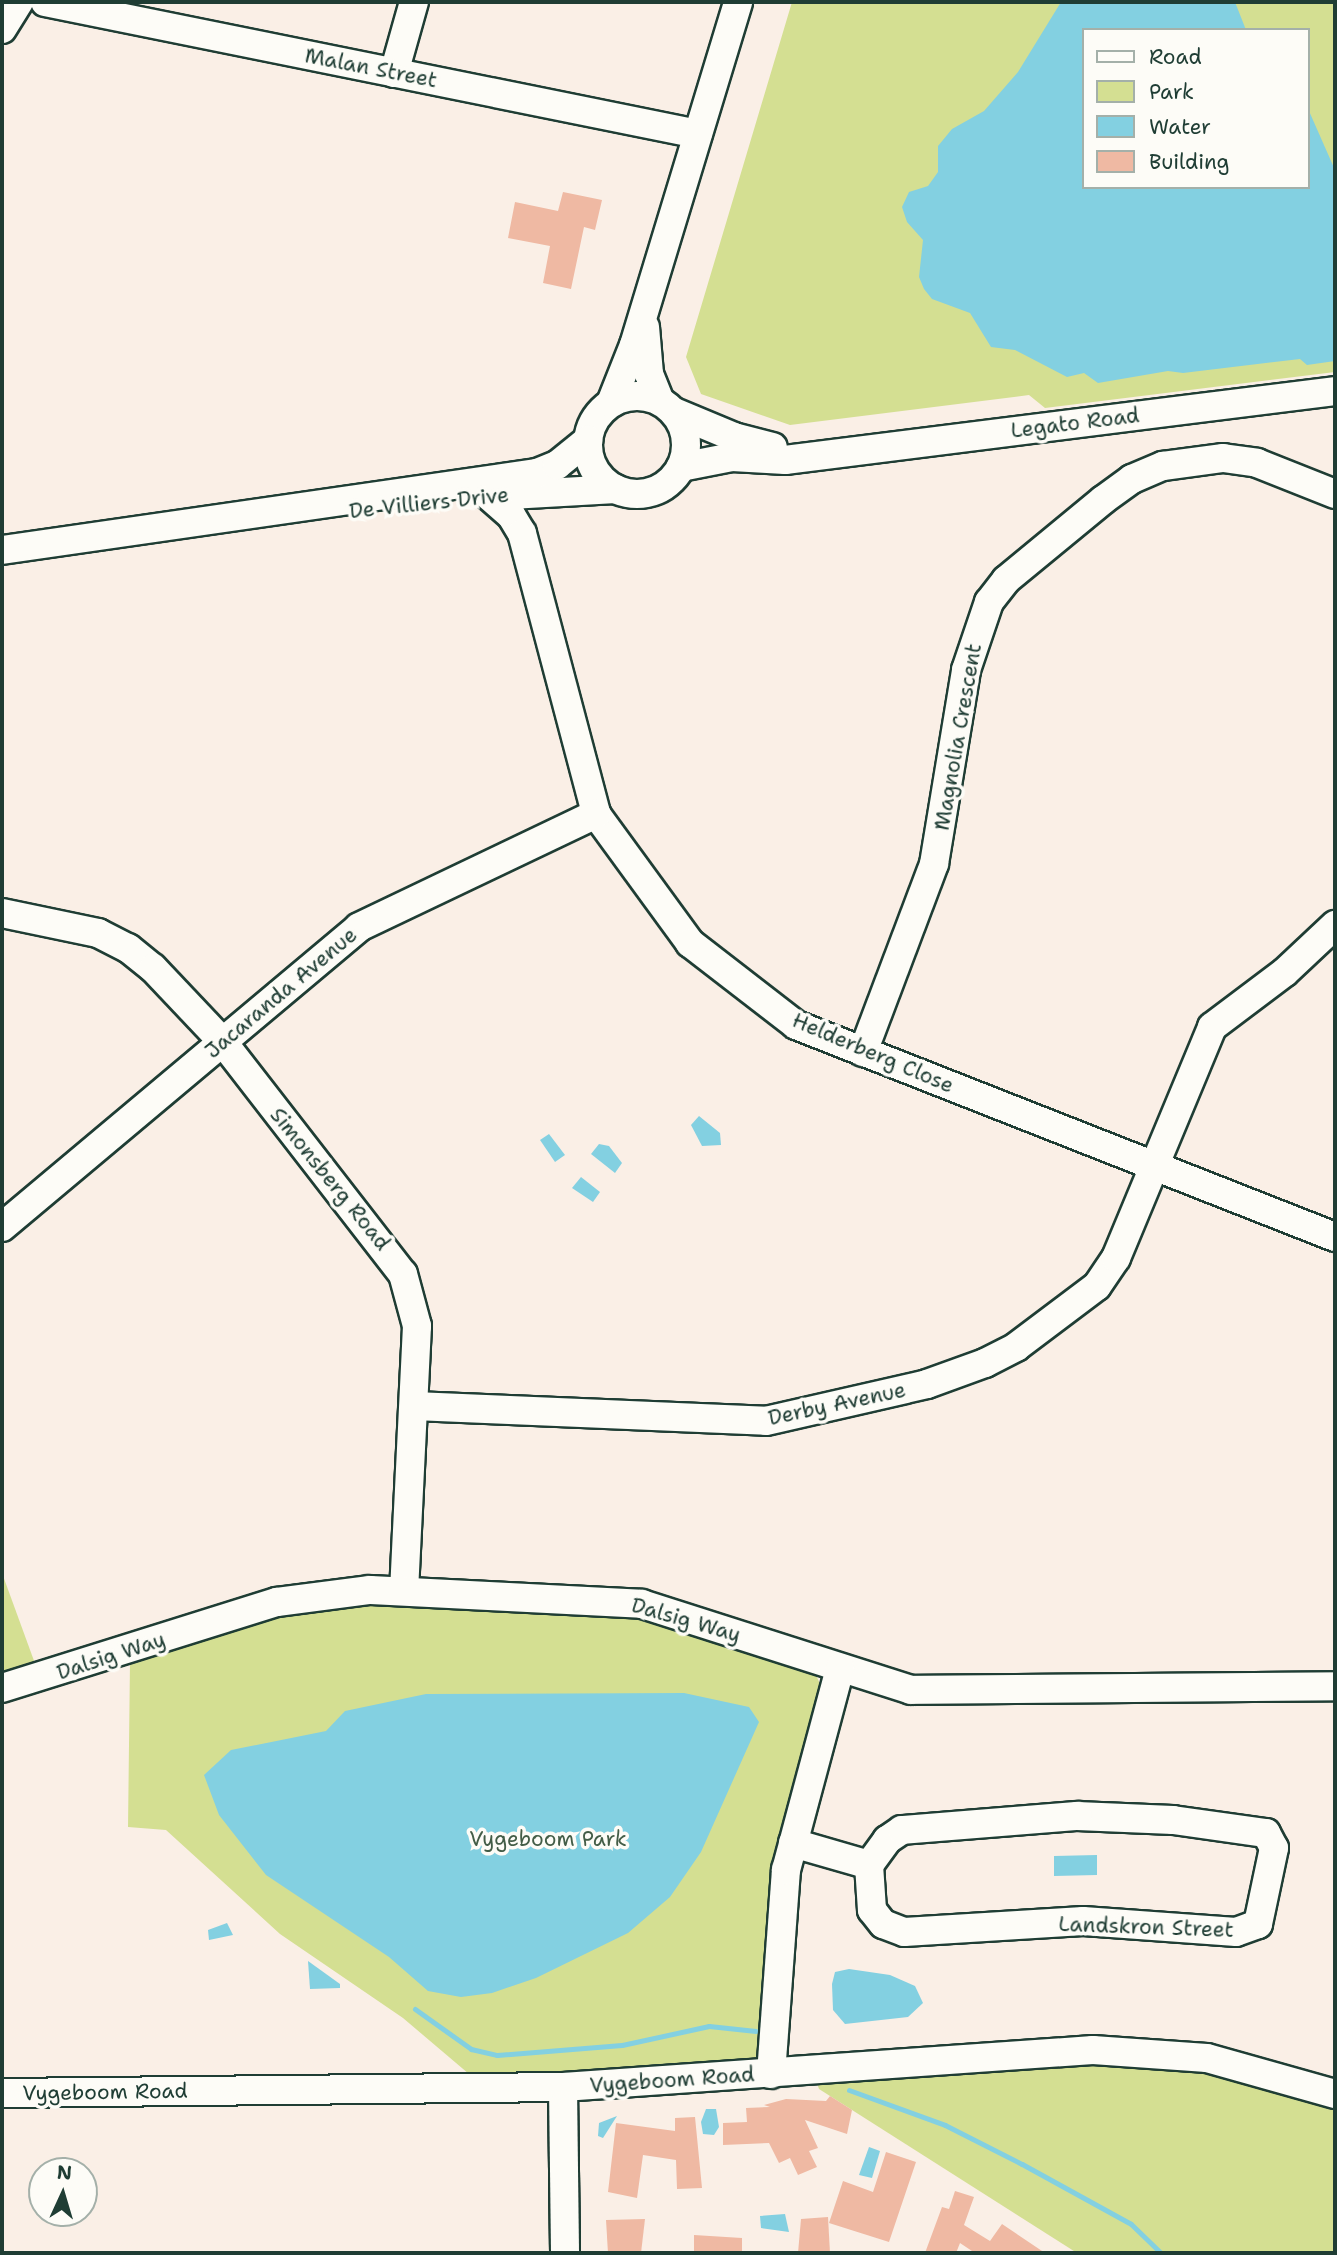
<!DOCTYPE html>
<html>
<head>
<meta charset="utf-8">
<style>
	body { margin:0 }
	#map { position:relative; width:1337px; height:2255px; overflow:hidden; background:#faefe6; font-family:"Shantell Sans",sans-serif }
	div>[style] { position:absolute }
	.green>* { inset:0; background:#d4df92 }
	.water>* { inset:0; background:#83d0e1 }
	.stream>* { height:5px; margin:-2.5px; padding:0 2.5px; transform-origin:2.5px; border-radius:2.5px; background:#83d0e1 }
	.building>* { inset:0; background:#efb9a3 }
	.roads { filter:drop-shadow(2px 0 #1f3d34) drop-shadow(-2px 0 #1f3d34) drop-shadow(0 2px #1f3d34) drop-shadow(0 -2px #1f3d34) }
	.minor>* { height:28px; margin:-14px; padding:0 14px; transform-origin:14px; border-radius:14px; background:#fdfcf7 }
	.minor>.ring { margin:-14px; padding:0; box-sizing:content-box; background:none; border:28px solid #fdfcf7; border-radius:50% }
	span { translate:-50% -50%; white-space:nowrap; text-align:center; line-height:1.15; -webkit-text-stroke:7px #fdfcf7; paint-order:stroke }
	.street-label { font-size:21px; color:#1f3d34 }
	.park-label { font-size:21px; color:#435d47 }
	.frame { position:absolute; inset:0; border:4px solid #1f3d34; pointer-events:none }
	.legend { position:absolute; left:1082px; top:28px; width:228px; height:161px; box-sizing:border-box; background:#fdfcf7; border:2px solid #a4b0a9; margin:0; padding:9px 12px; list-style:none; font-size:21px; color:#1f3d34 }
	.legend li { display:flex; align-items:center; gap:14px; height:35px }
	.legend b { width:35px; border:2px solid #a4b0a9 }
	.north { position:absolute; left:28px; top:2157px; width:70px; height:70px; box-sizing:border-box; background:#fdfcf7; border:2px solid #a4b0a9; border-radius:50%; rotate:4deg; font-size:19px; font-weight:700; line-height:28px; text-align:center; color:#1f3d34 }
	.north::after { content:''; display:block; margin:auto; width:24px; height:32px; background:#1f3d34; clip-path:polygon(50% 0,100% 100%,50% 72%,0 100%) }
</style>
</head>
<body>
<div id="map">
	<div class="green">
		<i style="clip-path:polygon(evenodd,792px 2px,1335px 2px,1335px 372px,1045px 408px,1029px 395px,790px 425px,701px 394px,686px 357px,792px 2px,1083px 30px,1307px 30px,1307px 187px,1083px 187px,1083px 30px)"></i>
		<i style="clip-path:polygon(2px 1573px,37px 1669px,2px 1679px)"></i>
		<i style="clip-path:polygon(334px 1603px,621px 1612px,674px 1621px,815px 1673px,821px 1686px,756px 2060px,568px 2073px,469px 2074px,403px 2018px,280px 1934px,166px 1830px,128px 1827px,130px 1662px,280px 1614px)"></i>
		<i style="clip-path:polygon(1087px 2063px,1195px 2068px,1335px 2107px,1335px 2253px,1077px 2253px,819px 2089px,817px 2083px)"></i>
	</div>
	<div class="water">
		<i style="clip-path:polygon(1061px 2px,1235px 2px,1246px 30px,1083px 30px,1083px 187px,1307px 187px,1309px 111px,1335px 170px,1335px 361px,1307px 365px,1300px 359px,1183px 373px,1168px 371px,1098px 383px,1084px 373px,1067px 377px,1015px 350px,991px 347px,970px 313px,932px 299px,924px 289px,919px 277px,923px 240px,907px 222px,902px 207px,909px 192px,928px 186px,938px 172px,938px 146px,952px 129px,984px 111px,1018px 72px)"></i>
		<i style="clip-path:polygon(699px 1116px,720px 1133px,721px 1145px,702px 1146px,691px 1125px)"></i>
		<i style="clip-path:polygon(549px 1134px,565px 1155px,555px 1162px,540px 1140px)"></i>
		<i style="clip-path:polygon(599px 1144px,609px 1146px,622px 1163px,615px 1173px,591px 1154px)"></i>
		<i style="clip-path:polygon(581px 1177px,600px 1192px,593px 1202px,572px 1188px)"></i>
		<i style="clip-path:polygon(684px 1693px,749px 1707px,759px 1722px,701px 1852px,670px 1897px,628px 1933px,536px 1978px,492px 1993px,461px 1997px,428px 1991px,389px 1957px,266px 1875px,219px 1815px,204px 1775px,231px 1750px,326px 1731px,345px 1711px,426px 1694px)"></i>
		<i style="clip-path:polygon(1097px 1855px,1097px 1875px,1054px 1876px,1054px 1856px)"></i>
		<i style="clip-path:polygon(227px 1923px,233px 1935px,209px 1940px,208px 1930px)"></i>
		<i style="clip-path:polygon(308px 1961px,340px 1984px,340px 1988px,310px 1989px)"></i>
		<i style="clip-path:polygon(849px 1969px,890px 1975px,915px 1986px,923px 2003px,908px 2017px,845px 2024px,833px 2010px,832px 1984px,835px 1972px)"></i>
		<i style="clip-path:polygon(706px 2109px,716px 2109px,719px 2127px,714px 2135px,703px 2134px,701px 2122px)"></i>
		<i style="clip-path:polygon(617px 2116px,603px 2138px,598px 2136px,599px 2123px)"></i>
		<i style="clip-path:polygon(869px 2147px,880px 2151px,872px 2178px,859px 2175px)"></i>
		<i style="clip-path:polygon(785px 2214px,789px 2232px,761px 2228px,760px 2216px)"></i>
	</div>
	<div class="stream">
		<i style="left:415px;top:2009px;width:69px;rotate:35.5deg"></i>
		<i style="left:471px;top:2049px;width:27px;rotate:13deg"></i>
		<i style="left:497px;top:2055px;width:125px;rotate:-4.6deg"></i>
		<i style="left:622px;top:2045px;width:89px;rotate:-12.3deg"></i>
		<i style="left:709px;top:2026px;width:47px;rotate:6.1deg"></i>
		<i style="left:849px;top:2090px;width:102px;rotate:20deg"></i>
		<i style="left:945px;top:2125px;width:86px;rotate:26.9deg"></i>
		<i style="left:1022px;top:2164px;width:124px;rotate:28.8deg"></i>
		<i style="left:1131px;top:2224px;width:42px;rotate:44deg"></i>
	</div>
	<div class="building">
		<i style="clip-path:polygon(563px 192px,602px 200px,595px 230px,584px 227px,571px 289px,543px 283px,550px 246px,508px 238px,515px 202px,558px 211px)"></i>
		<i style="clip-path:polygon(830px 2096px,852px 2110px,847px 2134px,805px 2120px,818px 2148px,809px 2151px,817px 2167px,798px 2175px,790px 2158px,779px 2163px,769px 2143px,723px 2145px,723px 2123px,747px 2122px,746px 2108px,770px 2107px,764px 2105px,786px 2099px,826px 2101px)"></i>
		<i style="clip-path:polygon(695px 2117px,702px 2188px,677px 2189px,676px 2160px,643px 2155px,637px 2198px,608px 2192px,616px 2123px,675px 2131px,675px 2118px)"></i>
		<i style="clip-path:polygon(886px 2152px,916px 2162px,889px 2242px,829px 2223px,843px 2181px,873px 2192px)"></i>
		<i style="clip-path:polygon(955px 2191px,974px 2197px,964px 2225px,990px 2241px,1002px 2224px,1045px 2253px,975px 2253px,960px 2243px,956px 2253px,925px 2253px,942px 2207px,949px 2209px)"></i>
		<i style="clip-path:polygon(828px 2217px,830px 2253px,798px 2253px,801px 2219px)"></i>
		<i style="clip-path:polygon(645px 2219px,641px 2253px,608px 2253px,606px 2220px)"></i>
		<i style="clip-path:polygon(694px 2235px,742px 2238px,742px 2253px,694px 2253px)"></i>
	</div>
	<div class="roads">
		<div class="minor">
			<i style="left:45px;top:2px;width:666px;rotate:11.43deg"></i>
			<i style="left:2px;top:29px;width:32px;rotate:-58deg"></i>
			<i style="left:394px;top:73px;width:74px;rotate:-74.3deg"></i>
			<i style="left:645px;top:327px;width:47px;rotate:85.1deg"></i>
			<i style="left:649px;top:374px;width:29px;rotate:68deg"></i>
			<i class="ring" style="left:588px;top:396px;width:70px;height:70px"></i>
			<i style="left:611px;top:403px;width:62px;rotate:-68.4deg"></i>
			<i style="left:634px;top:345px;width:358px;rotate:-73.1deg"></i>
			<i style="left:674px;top:412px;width:65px;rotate:22.6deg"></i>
			<i style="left:734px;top:437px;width:40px;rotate:14.4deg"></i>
			<i style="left:681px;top:467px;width:52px;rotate:-11.1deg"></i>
			<i style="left:732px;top:457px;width:53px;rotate:3.2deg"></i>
			<i style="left:785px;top:460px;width:554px;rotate:-7.15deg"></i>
			<i style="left:510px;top:495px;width:106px;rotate:-3.2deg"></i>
			<i style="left:490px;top:497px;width:28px;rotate:41deg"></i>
			<i style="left:511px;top:515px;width:21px;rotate:59deg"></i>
			<i style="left:522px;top:533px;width:291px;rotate:75.2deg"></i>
			<i style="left:596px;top:814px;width:160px;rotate:53.9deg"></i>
			<i style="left:690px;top:943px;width:134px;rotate:37.7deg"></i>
			<i style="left:796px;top:1025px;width:579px;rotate:21.47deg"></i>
			<i style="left:2px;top:550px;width:541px;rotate:-8.19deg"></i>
			<i style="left:537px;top:473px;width:22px;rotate:-22deg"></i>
			<i style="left:557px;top:465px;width:40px;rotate:-39deg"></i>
			<i style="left:2px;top:913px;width:98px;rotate:11.8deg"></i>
			<i style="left:98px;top:933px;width:34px;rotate:27deg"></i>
			<i style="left:128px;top:948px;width:32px;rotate:39deg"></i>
			<i style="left:153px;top:968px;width:100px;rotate:46.6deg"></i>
			<i style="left:222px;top:1041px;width:295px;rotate:52.2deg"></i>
			<i style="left:403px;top:1274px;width:54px;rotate:74.9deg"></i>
			<i style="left:417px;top:1326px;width:265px;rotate:92.8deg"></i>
			<i style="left:863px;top:1052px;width:201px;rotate:-69.3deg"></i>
			<i style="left:934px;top:864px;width:197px;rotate:-80.6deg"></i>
			<i style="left:966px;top:670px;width:72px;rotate:-71.3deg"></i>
			<i style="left:989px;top:602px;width:28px;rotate:-52deg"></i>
			<i style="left:1006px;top:580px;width:126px;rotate:-39.5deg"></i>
			<i style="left:1103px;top:500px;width:36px;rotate:-36deg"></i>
			<i style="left:1132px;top:479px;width:34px;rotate:-23deg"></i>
			<i style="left:1163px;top:466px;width:61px;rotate:-7.6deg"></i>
			<i style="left:1223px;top:458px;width:34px;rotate:8deg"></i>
			<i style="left:1257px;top:463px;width:84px;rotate:21.7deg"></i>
			<i style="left:2px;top:1227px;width:466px;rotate:-40deg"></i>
			<i style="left:359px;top:927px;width:263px;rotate:-25.5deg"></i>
			<i style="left:414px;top:1406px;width:352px;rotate:2.4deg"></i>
			<i style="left:766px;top:1421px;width:165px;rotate:-12.9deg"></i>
			<i style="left:927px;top:1384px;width:62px;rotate:-19.9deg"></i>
			<i style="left:985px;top:1363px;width:35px;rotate:-27deg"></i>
			<i style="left:1016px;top:1347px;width:101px;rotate:-37deg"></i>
			<i style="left:1097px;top:1286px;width:34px;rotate:-56deg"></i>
			<i style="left:1116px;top:1258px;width:250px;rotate:-67.4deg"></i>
			<i style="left:1212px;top:1027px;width:91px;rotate:-37deg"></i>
			<i style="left:1285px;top:972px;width:69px;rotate:-43.2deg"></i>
			<i style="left:2px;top:1688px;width:288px;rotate:-17.4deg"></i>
			<i style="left:277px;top:1602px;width:94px;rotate:-7.4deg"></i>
			<i style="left:370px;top:1590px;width:272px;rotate:2.9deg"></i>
			<i style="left:642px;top:1604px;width:282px;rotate:17.7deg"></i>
			<i style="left:911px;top:1690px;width:424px;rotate:-0.5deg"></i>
			<i style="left:1077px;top:1816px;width:96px;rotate:2.4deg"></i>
			<i style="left:1173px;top:1820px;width:94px;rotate:8deg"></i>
			<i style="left:1266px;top:1833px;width:17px;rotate:62deg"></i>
			<i style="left:1274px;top:1848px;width:78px;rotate:101.9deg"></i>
			<i style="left:1258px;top:1924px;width:23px;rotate:160deg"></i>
			<i style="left:1236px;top:1932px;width:153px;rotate:-175.9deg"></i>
			<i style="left:1083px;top:1921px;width:179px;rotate:176.5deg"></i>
			<i style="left:904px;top:1932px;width:22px;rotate:-159deg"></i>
			<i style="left:883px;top:1924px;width:18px;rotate:-128deg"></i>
			<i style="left:872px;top:1910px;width:45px;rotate:-93.8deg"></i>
			<i style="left:869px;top:1865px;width:31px;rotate:-54deg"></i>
			<i style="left:887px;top:1840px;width:18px;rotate:-34deg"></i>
			<i style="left:902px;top:1830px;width:176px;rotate:-4.6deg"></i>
			<i style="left:793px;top:1843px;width:79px;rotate:16.1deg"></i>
			<i style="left:771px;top:2074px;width:205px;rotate:-85.8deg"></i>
			<i style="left:786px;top:1870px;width:209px;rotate:-75deg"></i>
			<i style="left:563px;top:2087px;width:166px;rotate:89.3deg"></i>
			<i style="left:2px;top:2093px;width:561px;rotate:-0.61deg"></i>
			<i style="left:563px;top:2087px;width:531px;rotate:-3.99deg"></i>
			<i style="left:1093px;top:2050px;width:114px;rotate:4deg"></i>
			<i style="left:1207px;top:2058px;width:133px;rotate:15.7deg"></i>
		</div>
	</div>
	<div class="street-label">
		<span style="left:371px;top:68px;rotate:11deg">Malan Street</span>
		<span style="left:1075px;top:423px;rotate:-7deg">Legato Road</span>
		<span style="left:429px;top:503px;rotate:-6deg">De Villiers Drive</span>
		<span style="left:958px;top:737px;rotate:-80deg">Magnolia Crescent</span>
		<span style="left:281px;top:993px;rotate:-40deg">Jacaranda Avenue</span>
		<span style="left:873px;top:1053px;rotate:23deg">Helderberg Close</span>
		<span style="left:330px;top:1179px;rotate:51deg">Simonsberg Road</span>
		<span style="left:837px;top:1404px;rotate:-12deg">Derby Avenue</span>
		<span style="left:686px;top:1620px;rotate:16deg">Dalsig Way</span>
		<span style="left:111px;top:1656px;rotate:-18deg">Dalsig Way</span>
		<span style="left:1146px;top:1927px;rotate:2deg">Landskron Street</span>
		<span style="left:672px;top:2080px;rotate:-4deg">Vygeboom Road</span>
		<span style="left:105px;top:2092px;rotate:-1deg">Vygeboom Road</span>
	</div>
	<div class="park-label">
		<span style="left:548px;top:1839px">Vygeboom Park</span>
	</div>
	<div class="frame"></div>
	<ul class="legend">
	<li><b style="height:9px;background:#fdfcf7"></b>Road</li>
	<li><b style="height:19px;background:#d4df92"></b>Park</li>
	<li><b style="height:19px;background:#83d0e1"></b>Water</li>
	<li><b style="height:19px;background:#efb9a3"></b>Building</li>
	</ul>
	<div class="north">N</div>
</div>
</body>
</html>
